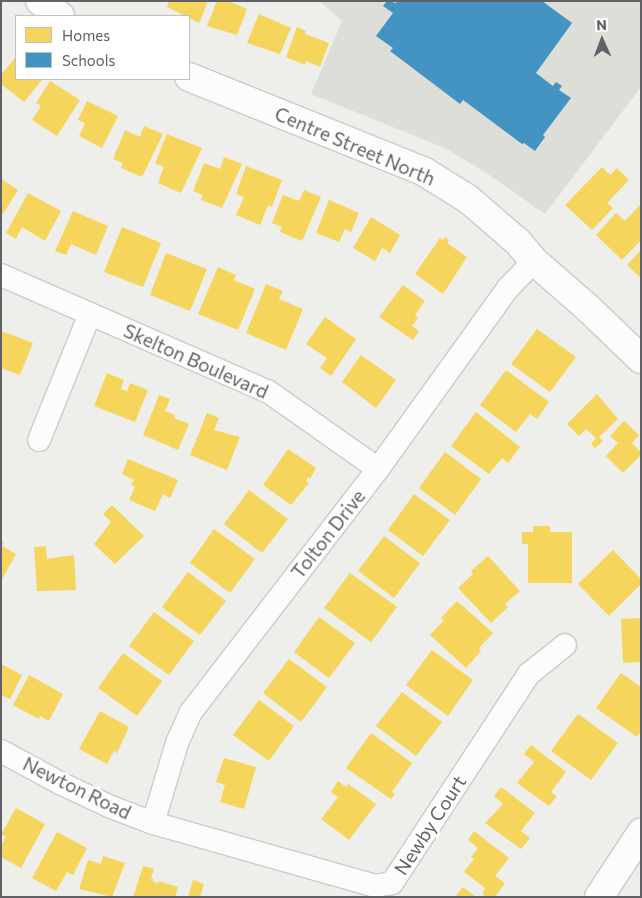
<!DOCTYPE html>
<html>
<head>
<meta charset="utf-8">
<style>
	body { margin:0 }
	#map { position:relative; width:642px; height:898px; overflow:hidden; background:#eeeeea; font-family:Commissioner,sans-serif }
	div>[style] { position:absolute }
	.education>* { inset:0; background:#deded8 }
	.homes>* { inset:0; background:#f6d55c }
	.schools>* { inset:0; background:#4393c3 }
	.roads { filter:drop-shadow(1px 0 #cbcbcc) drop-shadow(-1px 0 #cbcbcc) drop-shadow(0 1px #cbcbcc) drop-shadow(0 -1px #cbcbcc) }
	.street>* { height:22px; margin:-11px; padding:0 11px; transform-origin:11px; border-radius:11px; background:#fcfcfc }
	.secondary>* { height:28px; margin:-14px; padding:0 14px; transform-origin:14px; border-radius:14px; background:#fcfcfc }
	span { translate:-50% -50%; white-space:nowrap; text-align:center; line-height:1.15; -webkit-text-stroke:5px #fff; paint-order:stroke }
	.street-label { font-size:19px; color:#5f6167 }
	.frame { position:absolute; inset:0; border:2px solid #5f6167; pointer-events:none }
	.legend { position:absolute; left:15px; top:15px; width:175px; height:65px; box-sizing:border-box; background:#fff; border:1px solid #bfc0c2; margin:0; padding:6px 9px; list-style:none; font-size:15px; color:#5f6167 }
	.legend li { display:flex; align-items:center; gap:10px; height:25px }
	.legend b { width:25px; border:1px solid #bfc0c2 }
	.north { position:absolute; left:577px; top:15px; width:50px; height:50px; -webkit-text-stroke:4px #fff; paint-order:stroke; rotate:358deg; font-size:14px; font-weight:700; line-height:20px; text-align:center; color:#5f6167 }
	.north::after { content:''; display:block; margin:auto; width:18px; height:22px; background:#5f6167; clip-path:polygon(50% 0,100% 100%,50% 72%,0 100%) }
</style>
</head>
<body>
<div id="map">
	<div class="education">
		<i style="clip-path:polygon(320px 1px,641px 1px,641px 87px,545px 214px,485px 172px,445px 148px,311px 94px,342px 21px)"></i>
	</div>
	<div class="homes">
		<i style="clip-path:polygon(169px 1px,208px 1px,199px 23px,167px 7px)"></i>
		<i style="clip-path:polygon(217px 1px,228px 1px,247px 9px,237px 35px,207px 26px)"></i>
		<i style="clip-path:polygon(259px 14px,291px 28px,280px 54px,247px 43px)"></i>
		<i style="clip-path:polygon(297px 27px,306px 31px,305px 34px,329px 43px,320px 67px,306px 61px,305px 65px,286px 57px)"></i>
		<i style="clip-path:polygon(15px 58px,16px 79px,42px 80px,24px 102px,1px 84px,1px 75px)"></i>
		<i style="clip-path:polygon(50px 81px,80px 100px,57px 136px,32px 120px,41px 106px,36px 103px)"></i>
		<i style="clip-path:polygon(87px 101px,118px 116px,102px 148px,79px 136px,85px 123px,78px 120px)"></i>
		<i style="clip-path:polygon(144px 126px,163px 134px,142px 177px,121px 168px,123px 163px,113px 159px,125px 130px,140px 137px)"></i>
		<i style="clip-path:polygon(167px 134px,202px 148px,181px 193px,158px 183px,164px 167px,155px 163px)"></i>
		<i style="clip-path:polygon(224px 157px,242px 164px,222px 208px,201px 200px,203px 195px,193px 191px,204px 163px,220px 169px)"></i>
		<i style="clip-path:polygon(246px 166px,282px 180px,272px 207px,268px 205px,260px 225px,236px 215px,244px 197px,236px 194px)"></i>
		<i style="clip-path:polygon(602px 167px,610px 175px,617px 168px,629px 180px,607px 203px,613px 208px,592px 230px,565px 205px)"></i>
		<i style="clip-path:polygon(1px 179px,18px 190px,1px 217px)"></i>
		<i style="clip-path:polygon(304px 190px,321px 197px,302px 241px,280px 232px,282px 227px,272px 223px,283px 195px,299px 201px)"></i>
		<i style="clip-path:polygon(28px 193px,61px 211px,45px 241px,22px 227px,16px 239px,6px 233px)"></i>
		<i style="clip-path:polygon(329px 200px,359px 213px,351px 232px,345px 229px,339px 242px,316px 233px)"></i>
		<i style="clip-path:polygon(641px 204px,641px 240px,622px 260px,596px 235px,616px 213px,625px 221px)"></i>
		<i style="clip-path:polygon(73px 211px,108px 226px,96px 255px,71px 244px,66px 255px,55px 251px)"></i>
		<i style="clip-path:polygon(371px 217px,400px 235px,390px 253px,382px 248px,375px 261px,353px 248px)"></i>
		<i style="clip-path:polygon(122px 227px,161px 243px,143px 287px,104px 272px)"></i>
		<i style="clip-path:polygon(445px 237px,449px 240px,447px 243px,467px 257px,443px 294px,415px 274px,440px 238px,443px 240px)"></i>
		<i style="clip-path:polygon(641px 250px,641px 278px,627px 265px)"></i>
		<i style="clip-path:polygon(166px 253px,207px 269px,190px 311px,150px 295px)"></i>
		<i style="clip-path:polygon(218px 267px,236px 275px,234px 280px,255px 289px,238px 330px,198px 314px)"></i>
		<i style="clip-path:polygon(266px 284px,283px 291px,279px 299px,303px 309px,286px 350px,246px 333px)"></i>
		<i style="clip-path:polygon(403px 285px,425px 301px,415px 315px,418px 318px,412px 326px,419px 331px,413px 340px,379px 317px)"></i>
		<i style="clip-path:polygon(325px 317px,356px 339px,331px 376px,320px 368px,327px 358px,306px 344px)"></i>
		<i style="clip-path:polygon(537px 329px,576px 357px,550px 392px,511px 364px)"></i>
		<i style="clip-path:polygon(1px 331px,33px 343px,20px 375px,1px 368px)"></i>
		<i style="clip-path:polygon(361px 355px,396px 380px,376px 408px,342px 382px)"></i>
		<i style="clip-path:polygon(506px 370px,549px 402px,537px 419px,530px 414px,516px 432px,480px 405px)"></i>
		<i style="clip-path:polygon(107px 373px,124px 380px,121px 389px,127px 391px,130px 383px,148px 390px,135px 422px,94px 406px)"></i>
		<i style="clip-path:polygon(597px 394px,618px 419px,599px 437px,603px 441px,595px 448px,591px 444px,596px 438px,586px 429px,579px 436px,567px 424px)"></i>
		<i style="clip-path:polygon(159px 395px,170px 399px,165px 411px,175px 415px,174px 418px,189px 424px,178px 450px,143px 435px)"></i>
		<i style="clip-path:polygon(476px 412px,520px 447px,508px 463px,502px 458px,489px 474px,451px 446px)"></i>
		<i style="clip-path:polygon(207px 413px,219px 418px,214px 430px,240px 437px,227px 470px,190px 455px)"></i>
		<i style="clip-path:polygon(624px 421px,639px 435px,632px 443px,641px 452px,641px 455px,623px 473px,606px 456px,618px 443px,610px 436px)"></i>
		<i style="clip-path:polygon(288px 449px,316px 468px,310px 479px,308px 477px,306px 481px,309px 483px,291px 505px,263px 485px)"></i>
		<i style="clip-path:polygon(445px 452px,481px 479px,455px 515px,419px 488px)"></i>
		<i style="clip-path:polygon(128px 459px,178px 480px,170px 498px,163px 494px,155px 511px,129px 500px,135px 487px,131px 485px,134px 480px,122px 474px)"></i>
		<i style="clip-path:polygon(249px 490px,288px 519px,262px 553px,224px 524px)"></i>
		<i style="clip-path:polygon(414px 494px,450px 520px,423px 556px,388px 530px)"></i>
		<i style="clip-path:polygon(112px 505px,144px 536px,115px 564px,94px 544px,111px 522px,103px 514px)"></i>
		<i style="clip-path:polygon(533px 526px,550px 526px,550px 532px,572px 532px,572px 583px,528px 583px,528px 544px,522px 544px,522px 532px,533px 532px)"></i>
		<i style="clip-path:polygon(214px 529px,255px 559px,230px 593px,190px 563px)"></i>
		<i style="clip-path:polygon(384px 536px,420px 563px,394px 598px,358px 571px)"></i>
		<i style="clip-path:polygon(1px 541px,4px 542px,2px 546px,16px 554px,1px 581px)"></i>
		<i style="clip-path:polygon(46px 546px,47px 559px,74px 555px,76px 590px,37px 591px,34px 547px)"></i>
		<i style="clip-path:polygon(613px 550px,641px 579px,641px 584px,609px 616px,578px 584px)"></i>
		<i style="clip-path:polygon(488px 556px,520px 591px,505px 604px,508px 607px,491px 623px,458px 588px,473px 574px,471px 571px)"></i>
		<i style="clip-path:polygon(188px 572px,226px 601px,200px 635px,162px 607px)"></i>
		<i style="clip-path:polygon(350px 573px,397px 607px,371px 642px,324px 608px)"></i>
		<i style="clip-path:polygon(457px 601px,493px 633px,479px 648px,481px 651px,466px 668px,430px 635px,444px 620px,441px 618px)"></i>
		<i style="clip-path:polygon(154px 612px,194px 641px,169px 675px,129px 646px)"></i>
		<i style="clip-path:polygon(319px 617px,355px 643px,329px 678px,294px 652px)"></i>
		<i style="clip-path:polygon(641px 618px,641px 662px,623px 663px,621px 619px)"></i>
		<i style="clip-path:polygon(432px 650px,473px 680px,448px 716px,406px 685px)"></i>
		<i style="clip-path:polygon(123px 653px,162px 681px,137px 716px,98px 688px)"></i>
		<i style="clip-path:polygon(289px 659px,327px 687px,301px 722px,263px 693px)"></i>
		<i style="clip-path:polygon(1px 664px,22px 675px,10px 699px,1px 695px)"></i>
		<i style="clip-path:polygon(621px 673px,641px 687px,641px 732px,637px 737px,596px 708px)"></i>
		<i style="clip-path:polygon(29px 675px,63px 694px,49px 721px,40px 716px,39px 719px,13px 705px)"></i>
		<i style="clip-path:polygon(402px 692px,442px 722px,416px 756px,376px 726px)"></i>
		<i style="clip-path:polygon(259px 700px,294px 726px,269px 761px,233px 735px)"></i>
		<i style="clip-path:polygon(100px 711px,129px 727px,117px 753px,114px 751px,107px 764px,79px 749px)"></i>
		<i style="clip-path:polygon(578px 714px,618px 743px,591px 780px,551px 751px)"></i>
		<i style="clip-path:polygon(371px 733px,412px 763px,392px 792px,395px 794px,391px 799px,346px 768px)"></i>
		<i style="clip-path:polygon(531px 745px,566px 772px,551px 792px,557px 796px,549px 806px,517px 783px,534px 762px,524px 754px)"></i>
		<i style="clip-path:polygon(224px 758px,256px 767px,244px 809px,220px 802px,225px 785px,216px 782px)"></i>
		<i style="clip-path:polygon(338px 781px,346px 787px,348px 784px,376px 804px,349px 840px,321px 819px,338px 797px,331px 792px)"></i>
		<i style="clip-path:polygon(501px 787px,535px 813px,521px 831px,530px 838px,521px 849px,485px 823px,503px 804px,494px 796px)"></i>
		<i style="clip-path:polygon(16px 808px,45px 824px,21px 868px,1px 857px,1px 846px,6px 837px,1px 834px)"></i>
		<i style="clip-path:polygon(474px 831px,509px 858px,495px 876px,505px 883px,495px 897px,486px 897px,482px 893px,485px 888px,464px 872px,474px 859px,471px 857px,478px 848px,468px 840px)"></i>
		<i style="clip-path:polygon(57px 832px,87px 848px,73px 875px,67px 872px,56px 891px,32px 878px)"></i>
		<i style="clip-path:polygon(103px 856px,125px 863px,112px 897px,79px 889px,88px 860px,101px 864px)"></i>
		<i style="clip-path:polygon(143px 866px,154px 869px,151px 879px,153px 879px,153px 882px,158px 883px,159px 881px,178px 887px,175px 897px,133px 897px)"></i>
		<i style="clip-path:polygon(193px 880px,204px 884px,200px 897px,188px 897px)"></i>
		<i style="clip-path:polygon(463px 887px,476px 897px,455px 897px)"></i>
	</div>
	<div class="schools">
		<i style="clip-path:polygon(387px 1px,396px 3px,398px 1px,542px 1px,572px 23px,536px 73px,553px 86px,556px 82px,562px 86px,559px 90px,571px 98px,543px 135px,545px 137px,535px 151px,524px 143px,522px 144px,463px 100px,460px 104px,390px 51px,393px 48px,376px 36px,393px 13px,383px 6px)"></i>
	</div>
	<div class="roads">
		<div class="street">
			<i style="left:1px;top:275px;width:292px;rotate:23.6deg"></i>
			<i style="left:269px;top:392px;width:133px;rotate:35.2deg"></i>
			<i style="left:39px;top:440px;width:136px;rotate:-68deg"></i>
			<i style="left:1px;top:751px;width:67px;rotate:28.5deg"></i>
			<i style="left:60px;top:783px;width:56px;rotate:25.2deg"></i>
			<i style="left:111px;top:807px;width:45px;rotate:20.9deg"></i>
			<i style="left:153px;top:823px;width:231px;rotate:15.8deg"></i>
			<i style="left:375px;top:886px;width:17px;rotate:-10deg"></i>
			<i style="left:392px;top:883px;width:250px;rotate:-56.8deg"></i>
			<i style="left:529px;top:674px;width:46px;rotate:-38.9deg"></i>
			<i style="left:153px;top:823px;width:84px;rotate:-73.3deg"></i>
			<i style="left:177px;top:743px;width:34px;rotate:-66deg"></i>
			<i style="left:191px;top:712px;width:307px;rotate:-52.4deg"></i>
			<i style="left:378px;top:469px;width:224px;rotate:-54.3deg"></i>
			<i style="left:509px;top:287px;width:36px;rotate:-46deg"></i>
		</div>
		<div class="secondary">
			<i style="left:40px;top:1px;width:25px;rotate:37deg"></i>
			<i style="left:189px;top:77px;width:252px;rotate:21.9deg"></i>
			<i style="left:423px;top:171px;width:53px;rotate:31.9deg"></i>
			<i style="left:468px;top:199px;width:66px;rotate:40.7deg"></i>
			<i style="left:518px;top:242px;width:25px;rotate:50deg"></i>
			<i style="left:534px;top:261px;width:73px;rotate:41.1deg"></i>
			<i style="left:589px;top:309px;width:72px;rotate:43.9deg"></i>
			<i style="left:599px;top:897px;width:77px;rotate:-56.7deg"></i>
		</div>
	</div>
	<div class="street-label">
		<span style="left:355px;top:146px;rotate:23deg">Centre Street North</span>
		<span style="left:196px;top:361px;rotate:24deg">Skelton Boulevard</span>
		<span style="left:328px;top:534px;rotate:-52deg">Tolton Drive</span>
		<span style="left:77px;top:788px;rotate:26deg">Newton Road</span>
		<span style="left:430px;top:825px;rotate:-57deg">Newby Court</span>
	</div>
	<div class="frame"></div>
	<ul class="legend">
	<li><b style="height:14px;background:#f6d55c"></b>Homes</li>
	<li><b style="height:14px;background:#4393c3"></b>Schools</li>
	</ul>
	<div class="north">N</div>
</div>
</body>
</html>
